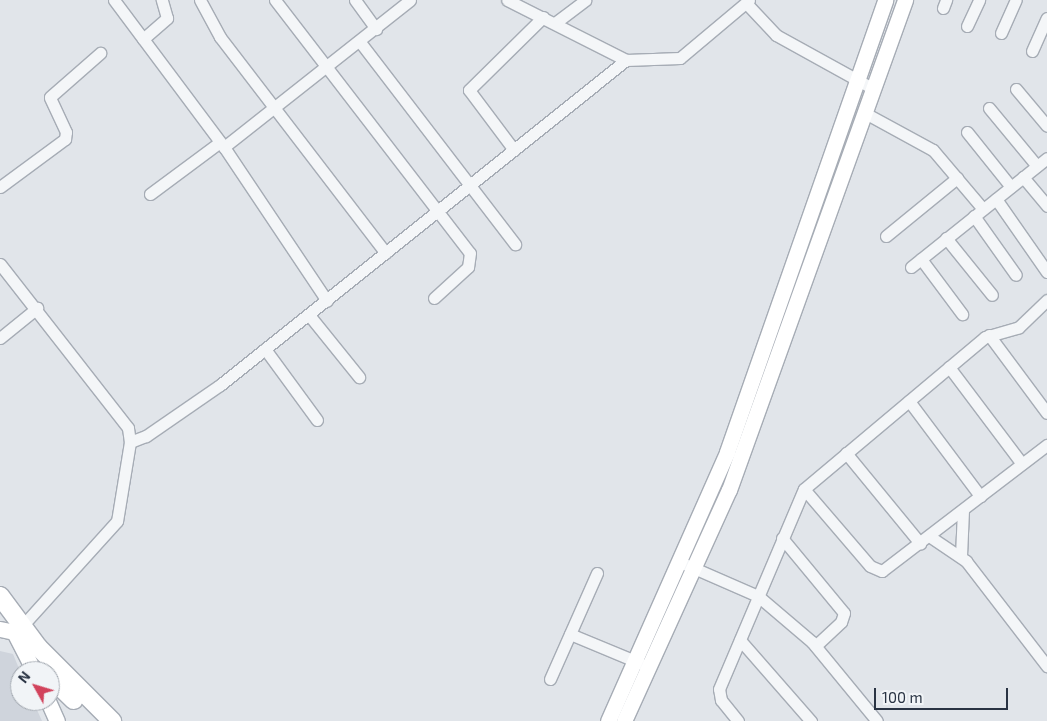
<!DOCTYPE html>
<html>
<head>
<meta charset="utf-8">
<style>
	body { margin:0 }
	#map { position:relative; width:1047px; height:721px; overflow:hidden; background:#e1e5ea; font-family:"Exo 2",sans-serif }
	div>[style] { position:absolute }
	.built>* { inset:0; background:#cfd4dc }
	.roads { filter:drop-shadow(1px 0 #a6acb5) drop-shadow(-1px 0 #a6acb5) drop-shadow(0 1px #a6acb5) drop-shadow(0 -1px #a6acb5) }
	.street>* { height:11px; margin:-5.5px; padding:0 5.5px; transform-origin:5.5px; border-radius:5.5px; background:#f4f6f8 }
	.secondary>* { height:15px; margin:-7.5px; padding:0 7.5px; transform-origin:7.5px; border-radius:7.5px; background:#fff }
	.primary>* { height:18px; margin:-9px; padding:0 9px; transform-origin:9px; border-radius:9px; background:#fff }
	span { translate:-50% -50%; white-space:nowrap; text-align:center; line-height:1.15; -webkit-text-stroke:4.5px #f1f4f7; paint-order:stroke }
	.north { position:absolute; left:10px; top:661px; width:50px; height:50px; box-sizing:border-box; background:#f1f4f7; border:1px solid #a1a7af; border-radius:50%; rotate:309deg; font-size:14px; font-weight:700; line-height:20px; text-align:center; color:#293343 }
	.north::after { content:''; display:block; margin:auto; width:18px; height:22px; background:#d2435c; clip-path:polygon(50% 0,100% 100%,50% 72%,0 100%) }
	.scale { position:absolute; left:874px; top:688px; width:134px; height:22px; box-sizing:border-box; border:2px solid #293343; border-top:0; padding-left:6px; font-size:15px; line-height:18px; white-space:nowrap; color:#293343; -webkit-text-stroke:4px #f1f4f7; paint-order:stroke }
</style>
</head>
<body>
<div id="map">
	<div class="built">
		<i style="clip-path:polygon(0 651px,13px 654px,20px 671px,20px 701px,33px 701px,42px 721px,0 721px)"></i>
	</div>
	<div class="roads">
		<div class="street">
			<i style="left:114px;top:0;width:184px;rotate:53.2deg"></i>
			<i style="left:224px;top:147px;width:237px;rotate:-38.3deg"></i>
			<i style="left:200px;top:0;width:42px;rotate:61.6deg"></i>
			<i style="left:220px;top:37px;width:272px;rotate:52.5deg"></i>
			<i style="left:275px;top:0;width:319px;rotate:52.4deg"></i>
			<i style="left:470px;top:253px;width:14px;rotate:98deg"></i>
			<i style="left:468px;top:267px;width:46px;rotate:137.6deg"></i>
			<i style="left:355px;top:0;width:36px;rotate:54deg"></i>
			<i style="left:746px;top:3px;width:44px;rotate:46.8deg"></i>
			<i style="left:776px;top:35px;width:112px;rotate:28.9deg"></i>
			<i style="left:943px;top:8px;width:9px;rotate:-69deg"></i>
			<i style="left:555px;top:23px;width:38px;rotate:-37deg"></i>
			<i style="left:967px;top:26px;width:29px;rotate:-65deg"></i>
			<i style="left:1001px;top:33px;width:36px;rotate:-66deg"></i>
			<i style="left:143px;top:39px;width:32px;rotate:-41deg"></i>
			<i style="left:167px;top:18px;width:19px;rotate:-106deg"></i>
			<i style="left:360px;top:42px;width:255px;rotate:52.5deg"></i>
			<i style="left:1032px;top:51px;width:36px;rotate:-66deg"></i>
			<i style="left:626px;top:60px;width:54px;rotate:-2.1deg"></i>
			<i style="left:680px;top:58px;width:90px;rotate:-40deg"></i>
			<i style="left:1016px;top:89px;width:48px;rotate:50deg"></i>
			<i style="left:989px;top:108px;width:75px;rotate:50.4deg"></i>
			<i style="left:865px;top:113px;width:77px;rotate:28.6deg"></i>
			<i style="left:933px;top:150px;width:77px;rotate:49.7deg"></i>
			<i style="left:967px;top:132px;width:70px;rotate:51.3deg"></i>
			<i style="left:224px;top:147px;width:185px;rotate:56.2deg"></i>
			<i style="left:514px;top:150px;width:75px;rotate:-126.9deg"></i>
			<i style="left:469px;top:90px;width:104px;rotate:-44.6deg"></i>
			<i style="left:1023px;top:177px;width:38px;rotate:50deg"></i>
			<i style="left:0;top:187px;width:81px;rotate:-36.4deg"></i>
			<i style="left:65px;top:139px;width:7px;rotate:-82deg"></i>
			<i style="left:66px;top:132px;width:38px;rotate:-115deg"></i>
			<i style="left:50px;top:97px;width:67px;rotate:-41.3deg"></i>
			<i style="left:150px;top:194px;width:87px;rotate:-36.6deg"></i>
			<i style="left:996px;top:199px;width:89px;rotate:55.1deg"></i>
			<i style="left:974px;top:216px;width:72px;rotate:54.6deg"></i>
			<i style="left:886px;top:236px;width:92px;rotate:-39.2deg"></i>
			<i style="left:946px;top:238px;width:73px;rotate:51.1deg"></i>
			<i style="left:921px;top:259px;width:69px;rotate:53.3deg"></i>
			<i style="left:0;top:264px;width:208px;rotate:52deg"></i>
			<i style="left:128px;top:428px;width:14px;rotate:82deg"></i>
			<i style="left:130px;top:442px;width:80px;rotate:99.3deg"></i>
			<i style="left:117px;top:521px;width:142px;rotate:132.1deg"></i>
			<i style="left:911px;top:267px;width:174px;rotate:-38.7deg"></i>
			<i style="left:309px;top:315px;width:80px;rotate:51.1deg"></i>
			<i style="left:989px;top:335px;width:97px;rotate:53.4deg"></i>
			<i style="left:0;top:338px;width:48px;rotate:-39deg"></i>
			<i style="left:265px;top:349px;width:88px;rotate:53.8deg"></i>
			<i style="left:949px;top:367px;width:121px;rotate:53deg"></i>
			<i style="left:909px;top:401px;width:119px;rotate:53.2deg"></i>
			<i style="left:130px;top:442px;width:17px;rotate:-21deg"></i>
			<i style="left:146px;top:436px;width:90px;rotate:-34.6deg"></i>
			<i style="left:220px;top:385px;width:520px;rotate:-38.68deg"></i>
			<i style="left:626px;top:60px;width:133px;rotate:-153.2deg"></i>
			<i style="left:846px;top:453px;width:117px;rotate:50.6deg"></i>
			<i style="left:804px;top:489px;width:101px;rotate:49.4deg"></i>
			<i style="left:870px;top:566px;width:13px;rotate:23deg"></i>
			<i style="left:882px;top:571px;width:208px;rotate:-37.4deg"></i>
			<i style="left:929px;top:536px;width:45px;rotate:34deg"></i>
			<i style="left:966px;top:561px;width:133px;rotate:52.4deg"></i>
			<i style="left:782px;top:538px;width:97px;rotate:50.4deg"></i>
			<i style="left:844px;top:613px;width:9px;rotate:108deg"></i>
			<i style="left:841px;top:622px;width:35px;rotate:137deg"></i>
			<i style="left:961px;top:556px;width:46px;rotate:-87.5deg"></i>
			<i style="left:680px;top:562px;width:85px;rotate:23.6deg"></i>
			<i style="left:758px;top:596px;width:71px;rotate:40.4deg"></i>
			<i style="left:812px;top:642px;width:102px;rotate:50.6deg"></i>
			<i style="left:570px;top:634px;width:76px;rotate:22.5deg"></i>
			<i style="left:740px;top:640px;width:108px;rotate:48.8deg"></i>
			<i style="left:550px;top:679px;width:116px;rotate:-66.1deg"></i>
			<i style="left:738px;top:721px;width:27px;rotate:-129deg"></i>
			<i style="left:721px;top:700px;width:11px;rotate:-100deg"></i>
			<i style="left:719px;top:689px;width:217px;rotate:-67deg"></i>
			<i style="left:804px;top:489px;width:236px;rotate:-40deg"></i>
			<i style="left:985px;top:337px;width:35px;rotate:-16deg"></i>
			<i style="left:1019px;top:327px;width:39px;rotate:-44deg"></i>
		</div>
		<div class="secondary">
			<i style="left:0;top:629px;width:14px;rotate:12deg"></i>
			<i style="left:14px;top:632px;width:44px;rotate:62.9deg"></i>
			<i style="left:48px;top:701px;width:22px;rotate:66deg"></i>
			<i style="left:608px;top:721px;width:294px;rotate:-66.1deg"></i>
			<i style="left:727px;top:452px;width:479px;rotate:-70.7deg"></i>
			<i style="left:624px;top:721px;width:254px;rotate:-65.6deg"></i>
			<i style="left:729px;top:490px;width:521px;rotate:-70.24deg"></i>
		</div>
		<div class="primary">
			<i style="left:0;top:596px;width:64px;rotate:53.3deg"></i>
			<i style="left:38px;top:647px;width:105px;rotate:45deg"></i>
			<i style="left:50px;top:677px;width:33px;rotate:44deg"></i>
		</div>
	</div>
	<div class="north">N</div>
	<div class="scale">100 m</div>
</div>
</body>
</html>
